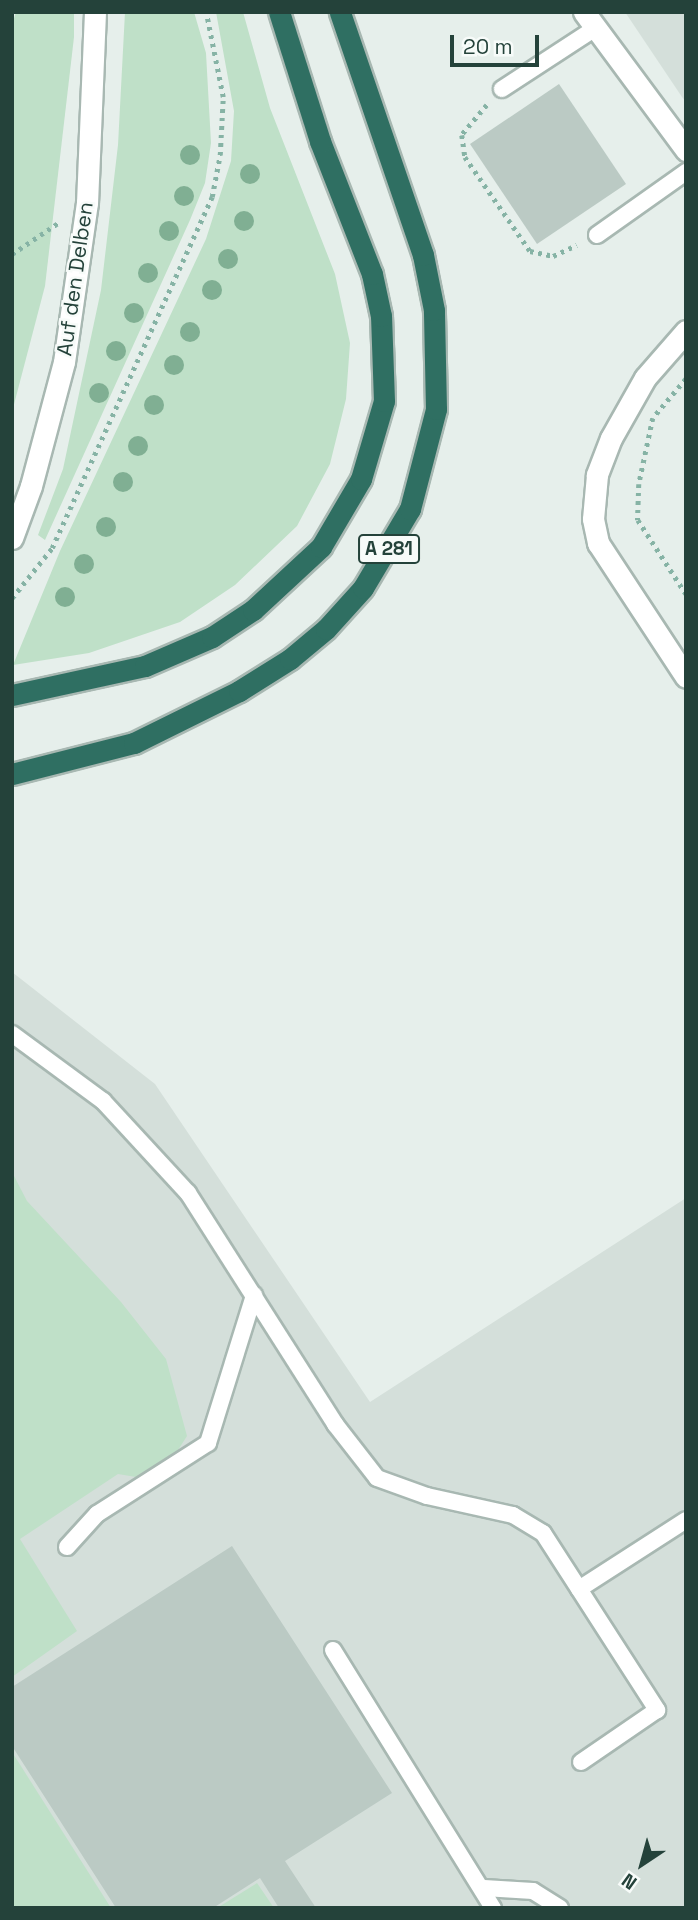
<!DOCTYPE html>
<html>
<head>
<meta charset="utf-8">
<style>
	body { margin:0 }
	#map { position:relative; width:698px; height:1920px; overflow:hidden; background:#e6efeb; font-family:"Space Grotesk",sans-serif }
	div>[style] { position:absolute }
	.built>* { inset:0; background:#d4dfda }
	.green>* { inset:0; background:#bfe0c8 }
	.building>* { inset:0; background:#bbcac4 }
	.path>* { height:4.5px; margin-top:-2.25px; transform-origin:0; background:repeating-linear-gradient(90deg,#86b3a5 0 3.5px,transparent 0 8.5px) }
	.roads { filter:drop-shadow(2px 0 #a8b8b2) drop-shadow(-2px 0 #a8b8b2) drop-shadow(0 2px #a8b8b2) drop-shadow(0 -2px #a8b8b2) }
	.service>* { height:16px; margin:-8px; padding:0 8px; transform-origin:8px; border-radius:8px; background:#fff }
	.tertiary>* { height:21px; margin:-10.5px; padding:0 10.5px; transform-origin:10.5px; border-radius:10.5px; background:#fff }
	.secondary>* { height:21px; margin:-10.5px; padding:0 10.5px; transform-origin:10.5px; border-radius:10.5px; background:#fff }
	.motorway>* { height:21px; margin:-10.5px; padding:0 10.5px; transform-origin:10.5px; border-radius:10.5px; background:#2f6f62 }
	.trees>* { width:20px; height:20px; margin:-10px; border-radius:50%; background:#80af93 }
	span { translate:-50% -50%; white-space:nowrap; text-align:center; line-height:1.15; -webkit-text-stroke:5px #f7fbf9; paint-order:stroke }
	.shield-label span { padding:2px 5px; background:#f7fbf9; border:2px solid; border-radius:5px; -webkit-text-stroke-width:0 }
	.shield-label { font-size:19px; color:#24423a; font-weight:700 }
	.street-label { font-size:21px; color:#24423a }
	.frame { position:absolute; inset:0; border:14px solid #24423a; pointer-events:none }
	.north { position:absolute; left:607px; top:1829px; width:70px; height:70px; -webkit-text-stroke:5px #f7fbf9; paint-order:stroke; rotate:216deg; font-size:19px; font-weight:700; line-height:28px; text-align:center; color:#24423a }
	.north::after { content:''; display:block; margin:auto; width:24px; height:32px; background:#24423a; clip-path:polygon(50% 0,100% 100%,50% 72%,0 100%) }
	.scale { position:absolute; left:450px; top:35px; width:89px; height:32px; box-sizing:border-box; border:4px solid #24423a; border-top:0; padding-left:9px; font-size:21px; line-height:24px; white-space:nowrap; color:#24423a; -webkit-text-stroke:5px #f7fbf9; paint-order:stroke }
</style>
</head>
<body>
<div id="map">
	<div class="built">
		<i style="clip-path:polygon(625px 12px,686px 12px,686px 102px,682px 97px)"></i>
		<i style="clip-path:polygon(12px 972px,155px 1084px,370px 1402px,686px 1198px,686px 1908px,12px 1908px)"></i>
	</div>
	<div class="green">
		<i style="clip-path:polygon(16px 12px,74px 12px,74px 37px,45px 286px,12px 412px,12px 25px)"></i>
		<i style="clip-path:polygon(125px 12px,194px 12px,206px 53px,211px 143px,205px 183px,190px 220px,45px 540px,38px 535px,63px 469px,101px 290px,118px 145px)"></i>
		<i style="clip-path:polygon(216px 12px,243px 12px,270px 108px,335px 274px,350px 343px,346px 399px,330px 464px,297px 526px,235px 585px,180px 622px,89px 653px,13px 665px,60px 551px,206px 239px,231px 161px,234px 111px)"></i>
		<i style="clip-path:polygon(12px 1172px,27px 1201px,121px 1302px,166px 1359px,187px 1436px,171px 1461px,136px 1477px,118px 1474px,20px 1539px,77px 1631px,12px 1677px)"></i>
		<i style="clip-path:polygon(12px 1752px,111px 1908px,12px 1908px)"></i>
		<i style="clip-path:polygon(257px 1883px,274px 1908px,217px 1908px)"></i>
	</div>
	<div class="building">
		<i style="clip-path:polygon(559px 84px,626px 184px,537px 244px,470px 144px)"></i>
		<i style="clip-path:polygon(232px 1546px,392px 1793px,285px 1861px,316px 1908px,279px 1908px,260px 1878px,213px 1908px,116px 1908px,12px 1746px,12px 1687px)"></i>
	</div>
	<div class="path">
		<i style="left:487px;top:105px;width:39px;rotate:130deg"></i>
		<i style="left:462px;top:135px;width:22px;rotate:82deg"></i>
		<i style="left:465px;top:157px;width:114px;rotate:55.3deg"></i>
		<i style="left:530px;top:251px;width:24px;rotate:12deg"></i>
		<i style="left:553px;top:256px;width:26px;rotate:-25deg"></i>
		<i style="left:12px;top:254px;width:55px;rotate:-34deg"></i>
		<i style="left:686px;top:379px;width:51px;rotate:130.2deg"></i>
		<i style="left:653px;top:418px;width:67px;rotate:102deg"></i>
		<i style="left:639px;top:484px;width:36px;rotate:92deg"></i>
		<i style="left:638px;top:520px;width:88px;rotate:57deg"></i>
		<i style="left:12px;top:598px;width:64px;rotate:-51.3deg"></i>
		<i style="left:52px;top:548px;width:386px;rotate:-65.5deg"></i>
		<i style="left:212px;top:197px;width:43px;rotate:-79.2deg"></i>
		<i style="left:220px;top:155px;width:58px;rotate:-87deg"></i>
		<i style="left:223px;top:97px;width:87px;rotate:-101.3deg"></i>
	</div>
	<div class="roads">
		<div class="service">
			<i style="left:502px;top:89px;width:113px;rotate:-33.1deg"></i>
			<i style="left:597px;top:235px;width:109px;rotate:-35.3deg"></i>
			<i style="left:12px;top:1034px;width:113px;rotate:36.4deg"></i>
			<i style="left:103px;top:1101px;width:125px;rotate:47.3deg"></i>
			<i style="left:188px;top:1193px;width:274px;rotate:57.5deg"></i>
			<i style="left:335px;top:1424px;width:68px;rotate:52.1deg"></i>
			<i style="left:377px;top:1478px;width:53px;rotate:19.8deg"></i>
			<i style="left:427px;top:1496px;width:88px;rotate:12.5deg"></i>
			<i style="left:513px;top:1515px;width:35px;rotate:31deg"></i>
			<i style="left:543px;top:1533px;width:211px;rotate:57.2deg"></i>
			<i style="left:657px;top:1710px;width:92px;rotate:145.6deg"></i>
			<i style="left:67px;top:1547px;width:45px;rotate:-47.7deg"></i>
			<i style="left:97px;top:1514px;width:132px;rotate:-32.6deg"></i>
			<i style="left:208px;top:1443px;width:155px;rotate:-72.7deg"></i>
			<i style="left:579px;top:1589px;width:127px;rotate:-32.8deg"></i>
			<i style="left:333px;top:1650px;width:304px;rotate:58.2deg"></i>
			<i style="left:484px;top:1888px;width:49px;rotate:3.5deg"></i>
			<i style="left:533px;top:1891px;width:32px;rotate:32deg"></i>
		</div>
		<div class="tertiary">
			<i style="left:584px;top:12px;width:172px;rotate:53.5deg"></i>
			<i style="left:686px;top:331px;width:62px;rotate:131.1deg"></i>
			<i style="left:645px;top:378px;width:69px;rotate:119.5deg"></i>
			<i style="left:611px;top:438px;width:40px;rotate:111deg"></i>
			<i style="left:597px;top:475px;width:44px;rotate:95.2deg"></i>
			<i style="left:593px;top:519px;width:25px;rotate:78deg"></i>
			<i style="left:598px;top:543px;width:160px;rotate:56.7deg"></i>
		</div>
		<div class="secondary">
			<i style="left:12px;top:538px;width:55px;rotate:-69.9deg"></i>
			<i style="left:31px;top:486px;width:128px;rotate:-75.1deg"></i>
			<i style="left:64px;top:362px;width:161px;rotate:-81.8deg"></i>
			<i style="left:87px;top:203px;width:191px;rotate:-87.6deg"></i>
		</div>
		<div class="motorway">
			<i style="left:12px;top:695px;width:136px;rotate:-12.3deg"></i>
			<i style="left:145px;top:666px;width:73px;rotate:-23.4deg"></i>
			<i style="left:212px;top:637px;width:49px;rotate:-33.4deg"></i>
			<i style="left:253px;top:610px;width:93px;rotate:-42.8deg"></i>
			<i style="left:321px;top:547px;width:79px;rotate:-59.5deg"></i>
			<i style="left:361px;top:479px;width:81px;rotate:-73.6deg"></i>
			<i style="left:384px;top:401px;width:85px;rotate:-92deg"></i>
			<i style="left:381px;top:316px;width:43px;rotate:-102.1deg"></i>
			<i style="left:372px;top:274px;width:143px;rotate:-111.4deg"></i>
			<i style="left:320px;top:141px;width:135px;rotate:-107.6deg"></i>
			<i style="left:12px;top:774px;width:126px;rotate:-14.3deg"></i>
			<i style="left:134px;top:743px;width:117px;rotate:-26.3deg"></i>
			<i style="left:239px;top:691px;width:60px;rotate:-32.1deg"></i>
			<i style="left:290px;top:659px;width:47px;rotate:-39.8deg"></i>
			<i style="left:326px;top:629px;width:55px;rotate:-47.9deg"></i>
			<i style="left:363px;top:588px;width:92px;rotate:-59.3deg"></i>
			<i style="left:410px;top:509px;width:103px;rotate:-75.4deg"></i>
			<i style="left:436px;top:409px;width:99px;rotate:-91.2deg"></i>
			<i style="left:434px;top:310px;width:56px;rotate:-101.3deg"></i>
			<i style="left:423px;top:255px;width:257px;rotate:-108.9deg"></i>
		</div>
	</div>
	<div class="trees">
		<i style="left:190px;top:155px"></i>
		<i style="left:250px;top:174px"></i>
		<i style="left:184px;top:196px"></i>
		<i style="left:244px;top:221px"></i>
		<i style="left:169px;top:231px"></i>
		<i style="left:228px;top:259px"></i>
		<i style="left:148px;top:273px"></i>
		<i style="left:212px;top:290px"></i>
		<i style="left:134px;top:313px"></i>
		<i style="left:190px;top:332px"></i>
		<i style="left:116px;top:351px"></i>
		<i style="left:174px;top:365px"></i>
		<i style="left:99px;top:393px"></i>
		<i style="left:154px;top:405px"></i>
		<i style="left:138px;top:446px"></i>
		<i style="left:123px;top:482px"></i>
		<i style="left:106px;top:527px"></i>
		<i style="left:84px;top:564px"></i>
		<i style="left:65px;top:597px"></i>
	</div>
	<div class="shield-label">
		<span style="left:389px;top:549px">A 281</span>
	</div>
	<div class="street-label">
		<span style="left:75px;top:279px;rotate:-82deg">Auf den Delben</span>
	</div>
	<div class="frame"></div>
	<div class="north">N</div>
	<div class="scale">20 m</div>
</div>
</body>
</html>
